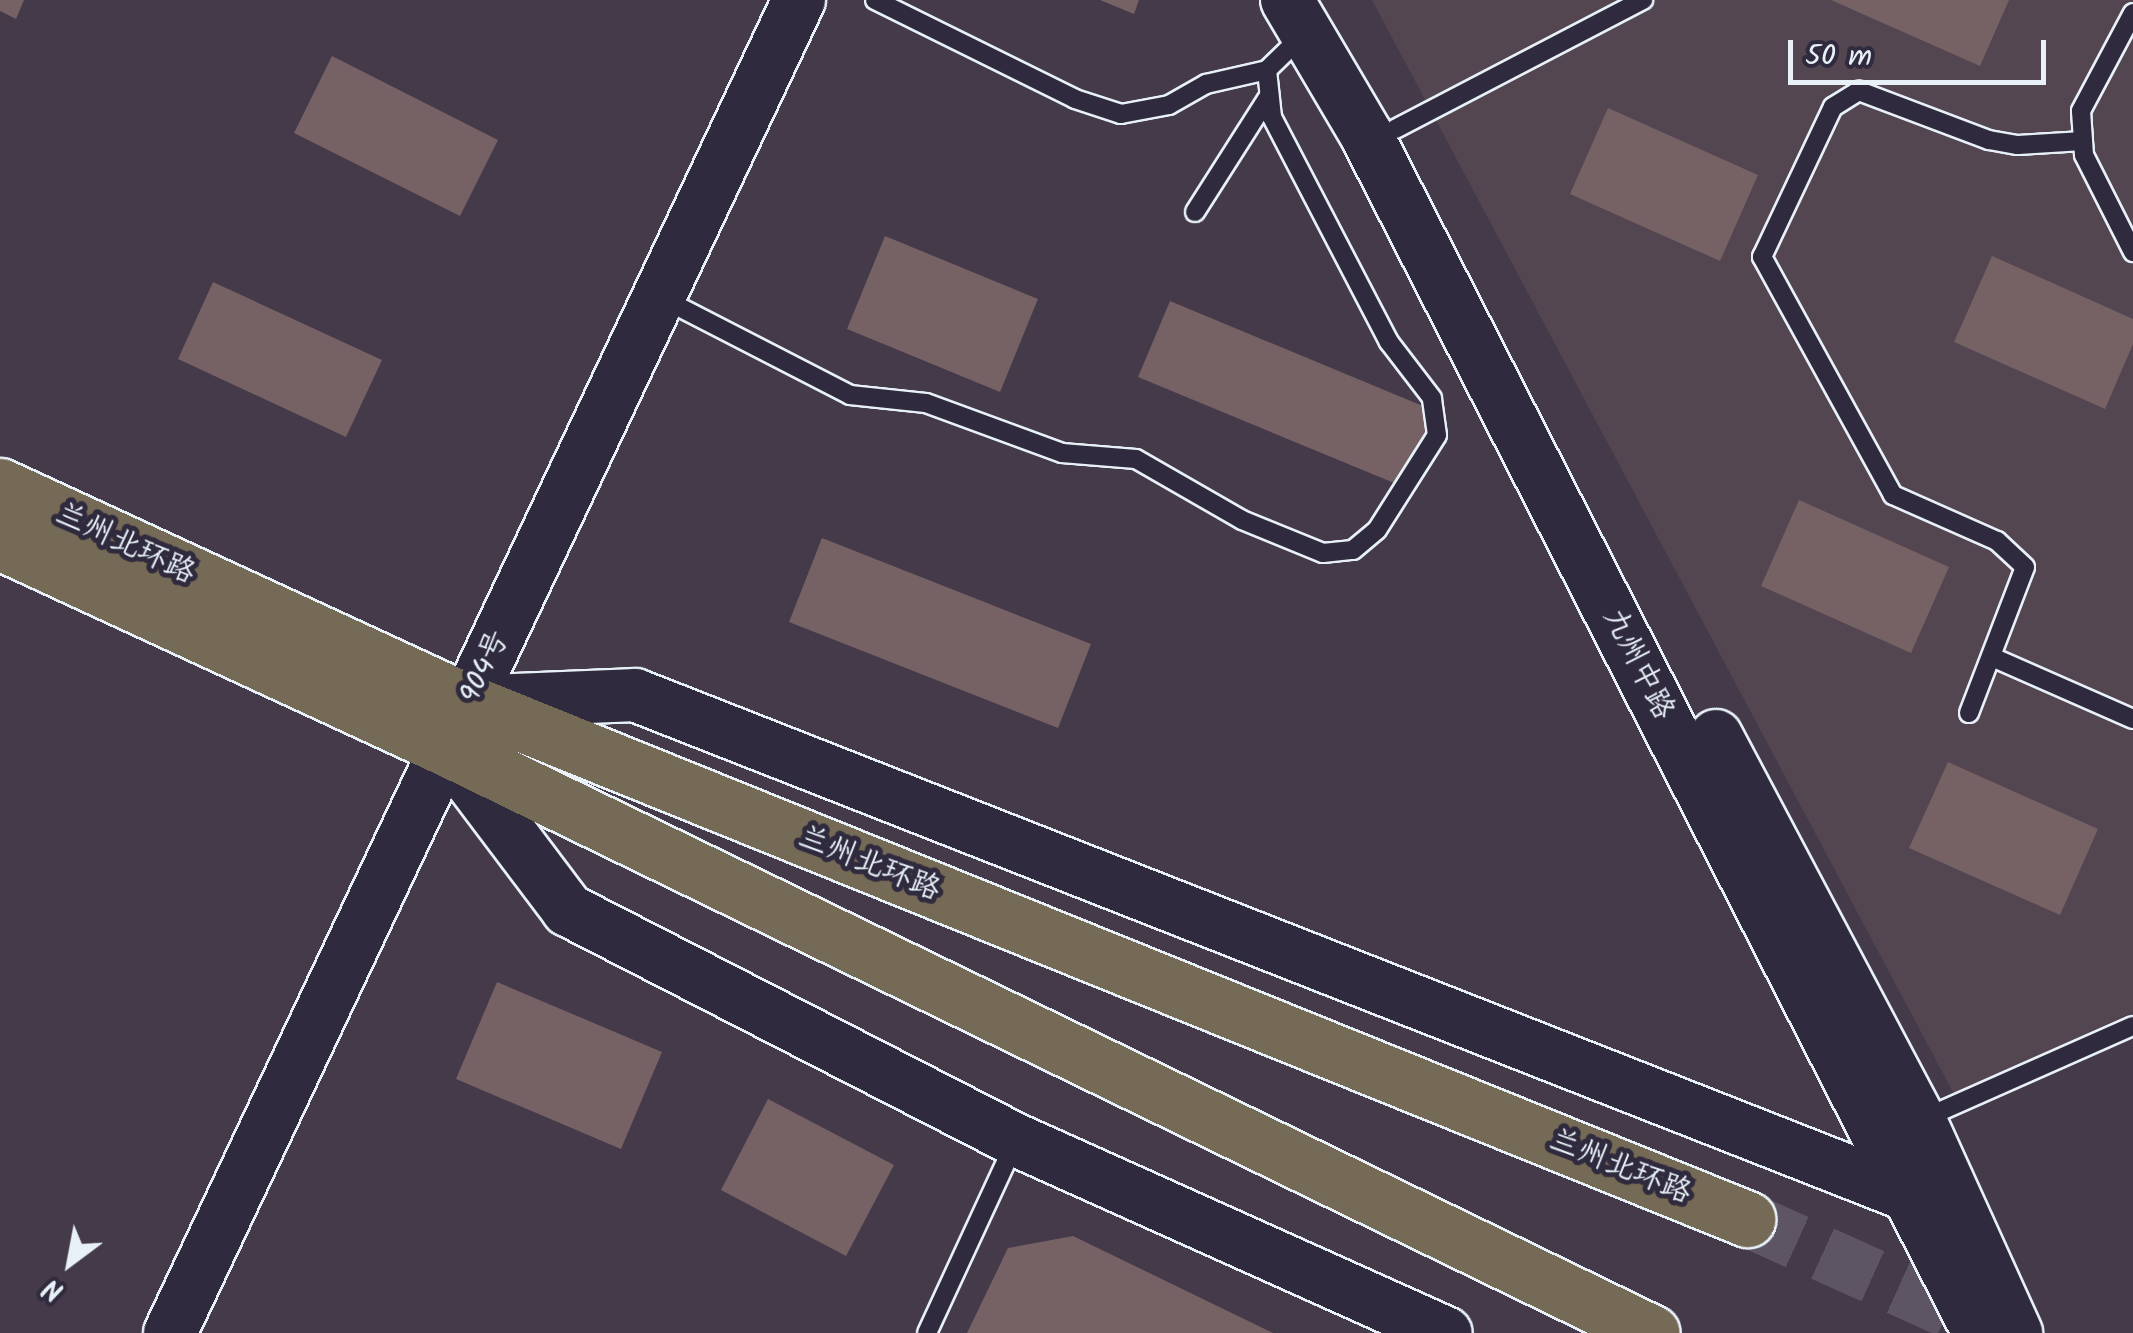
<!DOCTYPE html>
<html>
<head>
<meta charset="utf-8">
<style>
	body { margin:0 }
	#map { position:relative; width:2133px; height:1333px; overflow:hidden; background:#443a49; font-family:Kalam,"LXGW WenKai TC",sans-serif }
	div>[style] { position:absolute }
	.built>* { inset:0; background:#534651 }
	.building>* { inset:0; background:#766164 }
	.highway-tunnel>* { height:55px; margin-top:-27.5px; transform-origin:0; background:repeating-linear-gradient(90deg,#5d5563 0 55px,transparent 0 83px) }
	.roads { filter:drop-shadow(2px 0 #e8f1f8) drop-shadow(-2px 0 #e8f1f8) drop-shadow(0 2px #e8f1f8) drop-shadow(0 -2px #e8f1f8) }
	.lane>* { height:18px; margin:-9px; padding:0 9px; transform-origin:9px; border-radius:9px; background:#2f2a3d }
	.secondary>* { height:52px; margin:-26px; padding:0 26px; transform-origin:26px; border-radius:26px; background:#2f2a3d }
	.highway>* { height:55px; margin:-27.5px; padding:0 27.5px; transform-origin:27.5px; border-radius:27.5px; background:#756a55 }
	span { translate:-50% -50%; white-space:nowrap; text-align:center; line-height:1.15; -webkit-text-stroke:10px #2f2a3d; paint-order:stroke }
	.street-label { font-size:30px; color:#e8f1f8 }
	.north { position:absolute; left:20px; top:1213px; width:100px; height:100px; -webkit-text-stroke:8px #2f2a3d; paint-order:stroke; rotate:212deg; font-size:28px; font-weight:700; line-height:40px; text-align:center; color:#e8f1f8 }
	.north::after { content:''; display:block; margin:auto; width:35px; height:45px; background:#e8f1f8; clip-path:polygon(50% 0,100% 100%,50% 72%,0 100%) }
	.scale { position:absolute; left:1788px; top:40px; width:258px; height:45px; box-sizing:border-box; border:5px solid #e8f1f8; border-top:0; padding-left:12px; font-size:30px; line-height:35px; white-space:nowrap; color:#e8f1f8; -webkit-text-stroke:8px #2f2a3d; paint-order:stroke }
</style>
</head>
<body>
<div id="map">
	<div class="built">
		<i style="clip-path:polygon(1372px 0,2133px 0,2133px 1012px,1954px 1094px)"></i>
	</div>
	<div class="building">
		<i style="clip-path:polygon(0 0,24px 0,16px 19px,0 11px)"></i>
		<i style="clip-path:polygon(1100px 0,1139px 0,1134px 14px)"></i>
		<i style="clip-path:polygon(1831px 0,2009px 0,1980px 66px)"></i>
		<i style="clip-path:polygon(332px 56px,498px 140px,460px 216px,294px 133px)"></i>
		<i style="clip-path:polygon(1608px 108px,1758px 175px,1720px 261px,1570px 194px)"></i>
		<i style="clip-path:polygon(885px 236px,1038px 299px,1000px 392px,847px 329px)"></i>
		<i style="clip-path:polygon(1992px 256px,2133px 319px,2133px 344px,2105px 409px,1954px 342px)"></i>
		<i style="clip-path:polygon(213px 282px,382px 360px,346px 437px,178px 359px)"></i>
		<i style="clip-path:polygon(1170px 301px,1442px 414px,1411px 490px,1138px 377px)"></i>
		<i style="clip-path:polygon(1799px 500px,1949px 567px,1911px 653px,1761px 586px)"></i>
		<i style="clip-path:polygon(822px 538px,1091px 644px,1058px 728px,789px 622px)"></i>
		<i style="clip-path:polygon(1948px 762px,2098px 829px,2060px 915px,1909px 848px)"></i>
		<i style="clip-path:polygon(497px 982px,662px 1052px,621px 1149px,456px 1079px)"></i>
		<i style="clip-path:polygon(768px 1099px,894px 1165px,846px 1256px,721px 1190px)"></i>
		<i style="clip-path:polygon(1073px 1236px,1273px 1333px,967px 1333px,1008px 1248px)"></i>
	</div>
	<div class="highway-tunnel">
		<i style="left:1747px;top:1219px;width:277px;rotate:24.3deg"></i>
	</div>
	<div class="roads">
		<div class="lane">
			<i style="left:875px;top:0;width:223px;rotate:26.3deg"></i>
			<i style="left:1075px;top:99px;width:48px;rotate:18.1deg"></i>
			<i style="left:1121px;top:114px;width:49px;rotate:-10.6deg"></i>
			<i style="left:1169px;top:105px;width:43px;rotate:-29.6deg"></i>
			<i style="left:1206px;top:84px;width:63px;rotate:-12.9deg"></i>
			<i style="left:2133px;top:13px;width:111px;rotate:118deg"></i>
			<i style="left:2081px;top:111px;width:44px;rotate:86.1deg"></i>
			<i style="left:2084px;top:155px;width:109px;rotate:63.2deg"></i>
			<i style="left:1395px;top:129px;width:280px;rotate:-27.5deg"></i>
			<i style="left:1195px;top:212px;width:138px;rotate:-57.5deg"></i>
			<i style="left:683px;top:309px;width:188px;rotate:27.2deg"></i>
			<i style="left:850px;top:395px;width:76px;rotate:6deg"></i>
			<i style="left:926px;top:403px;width:145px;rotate:20.2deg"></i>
			<i style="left:1062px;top:453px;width:74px;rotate:4.6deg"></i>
			<i style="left:1136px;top:459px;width:122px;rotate:29.9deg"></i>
			<i style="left:1242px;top:520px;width:87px;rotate:22.2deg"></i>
			<i style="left:1323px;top:553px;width:30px;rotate:-6deg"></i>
			<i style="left:1353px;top:550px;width:31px;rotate:-40deg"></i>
			<i style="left:1377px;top:530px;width:112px;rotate:-57.7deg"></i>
			<i style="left:1437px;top:435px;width:37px;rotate:-98deg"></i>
			<i style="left:1432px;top:398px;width:71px;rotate:-127.5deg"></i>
			<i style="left:1389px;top:342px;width:254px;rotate:-117.5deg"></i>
			<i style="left:1272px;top:117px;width:47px;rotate:-96.1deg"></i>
			<i style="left:1267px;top:70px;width:49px;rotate:-44.2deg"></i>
			<i style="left:1992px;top:657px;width:154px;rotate:23.7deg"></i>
			<i style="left:1969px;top:713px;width:156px;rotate:-69deg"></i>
			<i style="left:2025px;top:567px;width:38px;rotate:-137deg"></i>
			<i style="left:1997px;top:541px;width:114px;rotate:-156.1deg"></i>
			<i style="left:1893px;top:495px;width:272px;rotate:-118.8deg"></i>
			<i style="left:1762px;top:257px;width:166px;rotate:-64.7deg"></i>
			<i style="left:1833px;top:107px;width:31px;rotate:-32deg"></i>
			<i style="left:1859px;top:91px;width:139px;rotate:20.7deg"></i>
			<i style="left:1989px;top:140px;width:29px;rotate:10deg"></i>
			<i style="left:2018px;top:145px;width:65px;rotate:-3.5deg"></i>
			<i style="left:1925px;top:1118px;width:227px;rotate:-23.9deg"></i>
			<i style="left:927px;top:1333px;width:207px;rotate:-65.2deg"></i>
		</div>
		<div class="secondary">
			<i style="left:1287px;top:0;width:158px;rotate:59.5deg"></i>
			<i style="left:1367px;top:136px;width:1344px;rotate:62.92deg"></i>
			<i style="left:468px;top:702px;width:167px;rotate:-2.4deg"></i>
			<i style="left:635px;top:695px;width:1371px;rotate:21.44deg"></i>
			<i style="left:1911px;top:1196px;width:39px;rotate:-18deg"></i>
			<i style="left:1716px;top:736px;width:436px;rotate:62.1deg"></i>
			<i style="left:1920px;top:1121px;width:233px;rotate:65.6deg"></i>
			<i style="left:446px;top:748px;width:203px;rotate:53deg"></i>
			<i style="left:568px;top:910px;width:504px;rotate:27.18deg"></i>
			<i style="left:1016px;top:1140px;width:471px;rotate:24.2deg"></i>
			<i style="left:170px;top:1333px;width:1474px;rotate:-64.74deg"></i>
		</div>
		<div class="highway">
			<i style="left:0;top:486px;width:515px;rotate:24.78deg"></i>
			<i style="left:468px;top:702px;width:1380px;rotate:22.01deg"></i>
			<i style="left:0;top:542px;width:491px;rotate:24.8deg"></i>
			<i style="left:446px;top:748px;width:1340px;rotate:25.88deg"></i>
		</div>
	</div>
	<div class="street-label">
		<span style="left:125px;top:544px;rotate:25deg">兰州北环路</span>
		<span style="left:1638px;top:664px;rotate:63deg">九州中路</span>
		<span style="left:485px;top:667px;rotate:-65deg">904号</span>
		<span style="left:869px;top:864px;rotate:22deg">兰州北环路</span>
		<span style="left:1620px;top:1167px;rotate:22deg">兰州北环路</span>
	</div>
	<div class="north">N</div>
	<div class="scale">50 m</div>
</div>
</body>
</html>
